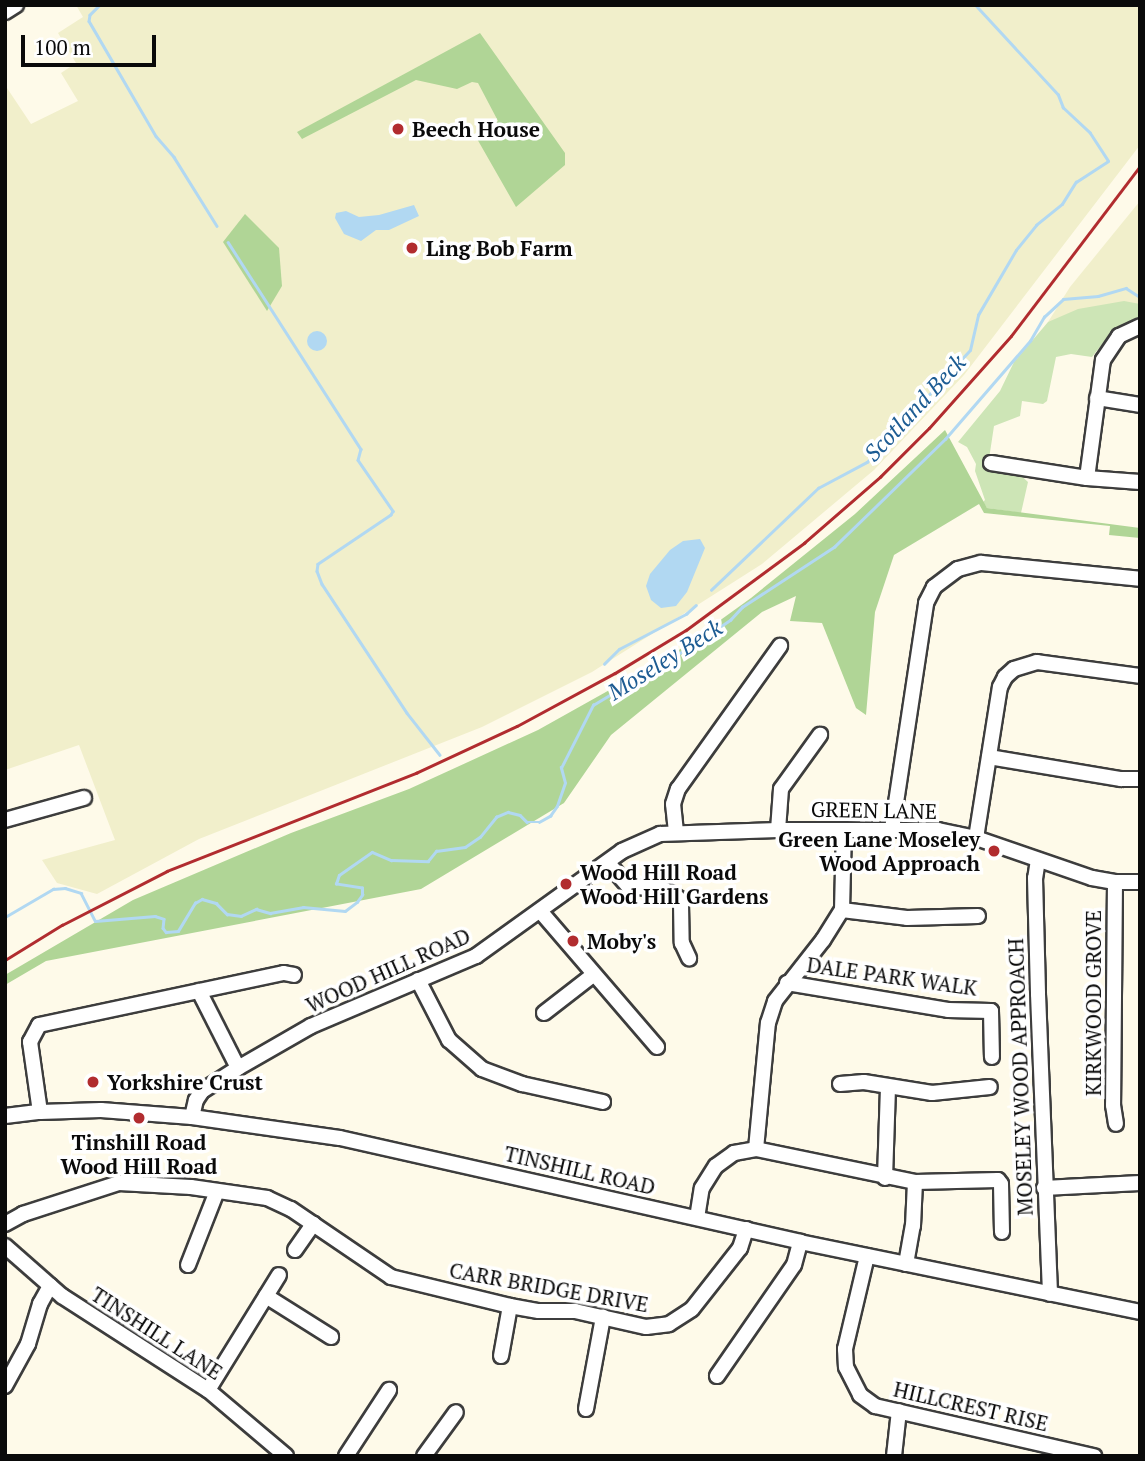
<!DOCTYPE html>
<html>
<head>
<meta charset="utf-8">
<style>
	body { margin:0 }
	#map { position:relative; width:1145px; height:1461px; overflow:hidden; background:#fefae9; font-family:"PT Serif",serif }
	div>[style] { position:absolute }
	.farmland>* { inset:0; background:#f1efcb }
	.green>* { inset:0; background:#cde5b6 }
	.forest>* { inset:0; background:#b0d596 }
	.water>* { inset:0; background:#b1d8f2 }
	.round { border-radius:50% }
	.stream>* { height:2.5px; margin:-1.25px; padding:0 1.25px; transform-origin:1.25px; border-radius:1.25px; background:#b1d8f2 }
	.roads { filter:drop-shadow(2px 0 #3d3d3d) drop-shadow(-2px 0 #3d3d3d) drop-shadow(0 2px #3d3d3d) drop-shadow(0 -2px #3d3d3d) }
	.minor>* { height:14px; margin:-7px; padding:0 7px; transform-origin:7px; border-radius:7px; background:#fff }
	.rail>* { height:2.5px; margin:-1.25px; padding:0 1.25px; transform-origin:1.25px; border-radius:1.25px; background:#b12c2f }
	.dots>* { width:19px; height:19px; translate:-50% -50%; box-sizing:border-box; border:4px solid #fff; border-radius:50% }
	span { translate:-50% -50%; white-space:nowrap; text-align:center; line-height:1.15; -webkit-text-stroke:7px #fff; paint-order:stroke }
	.poi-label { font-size:21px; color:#0a0a0a; font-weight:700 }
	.left { translate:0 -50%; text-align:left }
	.right { translate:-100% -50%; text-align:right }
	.street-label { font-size:21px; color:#0a0a0a }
	.water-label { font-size:23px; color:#1d5c93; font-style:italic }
	.frame { position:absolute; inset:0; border:7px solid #0a0a0a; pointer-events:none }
	.scale { position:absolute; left:21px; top:35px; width:135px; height:32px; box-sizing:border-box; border:4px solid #0a0a0a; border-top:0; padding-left:9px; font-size:21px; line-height:24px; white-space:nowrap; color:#0a0a0a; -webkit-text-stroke:5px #fff; paint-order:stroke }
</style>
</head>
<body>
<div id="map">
	<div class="farmland">
		<i style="clip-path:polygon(76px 5px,1140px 5px,1140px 145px,964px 375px,874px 470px,762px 564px,592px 672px,482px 727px,199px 839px,97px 894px,57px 883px,42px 860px,115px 840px,79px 745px,5px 770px,5px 85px,31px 124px,78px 101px,61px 73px,76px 63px,58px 33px,83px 17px)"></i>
		<i style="clip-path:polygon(1140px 201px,1140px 304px,1048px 322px,1070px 287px)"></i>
	</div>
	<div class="green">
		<i style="clip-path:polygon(1124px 301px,1140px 304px,1140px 320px,1114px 329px,1092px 357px,1071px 354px,1056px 357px,1047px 401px,1043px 404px,1022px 401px,1020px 416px,994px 426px,989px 459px,1018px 473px,1028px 482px,1021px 513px,987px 508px,983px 502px,985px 500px,975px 471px,976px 464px,967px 447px,958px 442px,1000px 391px,1014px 362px,1048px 322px,1078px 309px)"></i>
	</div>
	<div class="forest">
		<i style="clip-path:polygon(480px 33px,565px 153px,565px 165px,516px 207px,476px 137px,498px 121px,478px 83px,472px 82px,457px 89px,416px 80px,302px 139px,297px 132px)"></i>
		<i style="clip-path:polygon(245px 214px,279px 248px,282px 286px,267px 311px,223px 242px)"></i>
		<i style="clip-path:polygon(945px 430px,987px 508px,1140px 528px,1140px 538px,1109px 535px,1110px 526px,984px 513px,979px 504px,894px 555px,875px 612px,866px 715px,856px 708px,822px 623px,790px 621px,796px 596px,762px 612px,611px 735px,564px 803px,421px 889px,46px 961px,5px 985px,5px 975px,133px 900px,291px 833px,409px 789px,538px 730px,672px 655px,751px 598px,855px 514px)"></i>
	</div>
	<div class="water">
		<i style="clip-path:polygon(414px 205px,419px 216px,389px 230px,376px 230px,361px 241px,344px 234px,335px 218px,336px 213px,346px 211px,359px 217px,379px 215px)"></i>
		<i class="round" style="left:307px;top:331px;width:20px;height:20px"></i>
		<i style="clip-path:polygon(700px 539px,705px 548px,687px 592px,676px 606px,661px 608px,651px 600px,646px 586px,650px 574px,670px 550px,683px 541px)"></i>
	</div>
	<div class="stream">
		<i style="left:100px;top:5px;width:14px;rotate:135deg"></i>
		<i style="left:90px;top:15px;width:6px;rotate:99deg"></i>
		<i style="left:89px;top:21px;width:133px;rotate:59.8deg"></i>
		<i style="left:156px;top:136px;width:28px;rotate:49deg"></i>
		<i style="left:174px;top:157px;width:81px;rotate:58.1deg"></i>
		<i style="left:228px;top:242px;width:246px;rotate:57.3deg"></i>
		<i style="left:361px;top:449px;width:11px;rotate:105deg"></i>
		<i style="left:358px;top:460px;width:62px;rotate:55.5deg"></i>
		<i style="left:393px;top:511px;width:4px;rotate:117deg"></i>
		<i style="left:391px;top:515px;width:88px;rotate:146.1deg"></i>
		<i style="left:318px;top:564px;width:7px;rotate:98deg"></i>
		<i style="left:317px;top:571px;width:14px;rotate:69deg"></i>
		<i style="left:322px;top:584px;width:154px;rotate:56.6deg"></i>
		<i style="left:407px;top:713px;width:53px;rotate:51.8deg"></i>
		<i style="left:711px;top:590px;width:148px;rotate:-43.6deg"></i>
		<i style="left:818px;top:488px;width:55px;rotate:-28deg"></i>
		<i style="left:867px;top:462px;width:152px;rotate:-47.4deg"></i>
		<i style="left:970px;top:350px;width:36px;rotate:-77deg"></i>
		<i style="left:978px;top:315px;width:75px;rotate:-59.7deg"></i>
		<i style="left:1016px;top:250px;width:32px;rotate:-51deg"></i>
		<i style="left:1036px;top:225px;width:33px;rotate:-39deg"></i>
		<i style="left:1062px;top:204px;width:26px;rotate:-58deg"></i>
		<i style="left:1076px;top:182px;width:38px;rotate:-33deg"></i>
		<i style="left:1108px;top:161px;width:33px;rotate:-123deg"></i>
		<i style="left:1090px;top:133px;width:37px;rotate:-137deg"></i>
		<i style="left:1063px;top:108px;width:14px;rotate:-111deg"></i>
		<i style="left:1058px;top:95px;width:122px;rotate:-132.7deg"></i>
		<i style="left:604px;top:664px;width:21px;rotate:-45deg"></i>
		<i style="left:619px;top:649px;width:76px;rotate:-27.6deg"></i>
		<i style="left:686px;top:614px;width:13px;rotate:-42deg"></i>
		<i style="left:5px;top:917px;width:56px;rotate:-30.3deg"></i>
		<i style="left:53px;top:889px;width:12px;rotate:-5deg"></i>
		<i style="left:65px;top:888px;width:17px;rotate:17deg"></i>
		<i style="left:81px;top:893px;width:31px;rotate:63deg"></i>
		<i style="left:95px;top:921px;width:60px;rotate:-4.8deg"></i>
		<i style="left:155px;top:916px;width:9px;rotate:18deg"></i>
		<i style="left:164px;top:919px;width:9px;rotate:96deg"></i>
		<i style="left:163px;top:928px;width:5px;rotate:53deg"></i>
		<i style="left:166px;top:932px;width:12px;rotate:-5deg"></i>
		<i style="left:178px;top:931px;width:33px;rotate:-59deg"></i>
		<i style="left:195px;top:903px;width:8px;rotate:-30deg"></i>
		<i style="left:202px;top:899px;width:15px;rotate:16deg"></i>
		<i style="left:216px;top:903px;width:16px;rotate:45deg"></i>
		<i style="left:227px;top:914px;width:14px;rotate:8deg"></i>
		<i style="left:241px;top:916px;width:17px;rotate:-25deg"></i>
		<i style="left:256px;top:909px;width:15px;rotate:16deg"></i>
		<i style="left:270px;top:913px;width:34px;rotate:-10deg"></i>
		<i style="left:303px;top:907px;width:42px;rotate:5.4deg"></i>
		<i style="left:345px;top:911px;width:15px;rotate:-37deg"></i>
		<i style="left:357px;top:902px;width:9px;rotate:-54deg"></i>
		<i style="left:362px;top:895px;width:7px;rotate:-90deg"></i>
		<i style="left:362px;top:888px;width:26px;rotate:-171deg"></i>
		<i style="left:336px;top:884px;width:9px;rotate:-72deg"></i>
		<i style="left:339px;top:875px;width:40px;rotate:-34.9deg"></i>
		<i style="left:372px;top:852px;width:21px;rotate:23deg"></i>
		<i style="left:391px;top:860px;width:37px;rotate:2deg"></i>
		<i style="left:428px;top:861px;width:13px;rotate:-51deg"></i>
		<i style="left:436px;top:851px;width:29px;rotate:-8deg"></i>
		<i style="left:465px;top:847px;width:18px;rotate:-34deg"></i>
		<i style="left:480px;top:837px;width:26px;rotate:-51deg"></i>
		<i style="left:496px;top:817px;width:13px;rotate:-23deg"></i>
		<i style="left:508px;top:812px;width:12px;rotate:14deg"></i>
		<i style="left:520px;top:815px;width:10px;rotate:45deg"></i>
		<i style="left:527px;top:822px;width:12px"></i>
		<i style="left:539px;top:822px;width:13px;rotate:-29deg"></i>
		<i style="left:550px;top:816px;width:12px;rotate:-55deg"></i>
		<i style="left:557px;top:806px;width:24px;rotate:-71deg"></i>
		<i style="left:565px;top:783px;width:16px;rotate:-105deg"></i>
		<i style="left:561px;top:768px;width:71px;rotate:-63.1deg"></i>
		<i style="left:593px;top:705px;width:117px;rotate:-31deg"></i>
		<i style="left:693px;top:645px;width:45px;rotate:-34deg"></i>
		<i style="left:730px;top:620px;width:18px;rotate:-47deg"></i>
		<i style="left:742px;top:607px;width:110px;rotate:-33.1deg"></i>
		<i style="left:834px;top:547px;width:155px;rotate:-44.2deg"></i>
		<i style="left:945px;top:439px;width:130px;rotate:-49.1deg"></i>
		<i style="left:1030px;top:341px;width:28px;rotate:-60deg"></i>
		<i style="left:1044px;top:317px;width:26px;rotate:-43deg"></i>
		<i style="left:1063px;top:299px;width:35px;rotate:-5deg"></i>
		<i style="left:1098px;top:296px;width:29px;rotate:-16deg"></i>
		<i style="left:1126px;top:288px;width:17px;rotate:33deg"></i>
	</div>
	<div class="roads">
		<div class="minor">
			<i style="left:5px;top:12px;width:13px;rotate:-32deg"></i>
			<i style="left:1097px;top:398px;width:44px;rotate:9.2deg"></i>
			<i style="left:991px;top:463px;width:97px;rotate:8.9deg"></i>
			<i style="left:1087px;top:478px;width:53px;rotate:4.3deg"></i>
			<i style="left:1087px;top:478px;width:119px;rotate:-82.3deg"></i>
			<i style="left:1103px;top:360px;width:29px;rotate:-56deg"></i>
			<i style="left:1119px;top:336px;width:23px;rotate:-25deg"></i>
			<i style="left:989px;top:757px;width:134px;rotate:9.5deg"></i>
			<i style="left:1121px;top:779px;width:19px"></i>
			<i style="left:5px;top:820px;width:82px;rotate:-15.6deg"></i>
			<i style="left:892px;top:829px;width:229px;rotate:-81.4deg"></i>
			<i style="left:926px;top:603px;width:18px;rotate:-63deg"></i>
			<i style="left:934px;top:587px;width:30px;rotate:-37deg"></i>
			<i style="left:958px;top:569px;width:24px;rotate:-15deg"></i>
			<i style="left:981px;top:563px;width:160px;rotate:5.7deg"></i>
			<i style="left:778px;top:830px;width:41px;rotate:-85.8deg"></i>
			<i style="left:781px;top:789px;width:67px;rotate:-54.2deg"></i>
			<i style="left:676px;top:832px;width:28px;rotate:-96deg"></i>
			<i style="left:673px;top:804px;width:16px;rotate:-72deg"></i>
			<i style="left:678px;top:789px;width:176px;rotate:-54.5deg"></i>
			<i style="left:976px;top:838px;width:153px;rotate:-81deg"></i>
			<i style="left:1000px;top:687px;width:11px;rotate:-63deg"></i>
			<i style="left:1005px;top:677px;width:12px;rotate:-42deg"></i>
			<i style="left:1014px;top:669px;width:24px;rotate:-17deg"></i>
			<i style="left:1037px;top:662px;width:104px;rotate:7.7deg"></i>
			<i style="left:1038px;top:860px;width:18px;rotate:99deg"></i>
			<i style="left:1035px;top:878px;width:116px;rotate:88.5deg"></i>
			<i style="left:1038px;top:994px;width:300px;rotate:87.7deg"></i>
			<i style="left:608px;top:863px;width:30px;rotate:49deg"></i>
			<i style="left:628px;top:886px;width:37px;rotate:6deg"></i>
			<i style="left:665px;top:890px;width:15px;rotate:32deg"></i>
			<i style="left:678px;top:898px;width:7px;rotate:63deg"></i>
			<i style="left:681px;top:904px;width:39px;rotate:89deg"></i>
			<i style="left:682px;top:943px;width:17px;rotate:65deg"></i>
			<i style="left:1115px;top:882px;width:223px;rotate:90.5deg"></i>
			<i style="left:1113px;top:1105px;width:19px;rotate:81deg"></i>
			<i style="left:842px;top:910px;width:65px;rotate:7deg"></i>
			<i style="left:907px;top:918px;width:71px;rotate:-1.6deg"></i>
			<i style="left:541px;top:912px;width:178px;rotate:49.3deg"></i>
			<i style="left:418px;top:980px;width:68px;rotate:62.7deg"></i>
			<i style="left:449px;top:1040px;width:44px;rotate:41.3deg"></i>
			<i style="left:482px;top:1069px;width:43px;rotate:20.6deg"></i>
			<i style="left:522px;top:1084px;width:83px;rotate:12.5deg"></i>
			<i style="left:787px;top:983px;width:163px;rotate:9.5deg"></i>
			<i style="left:948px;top:1010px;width:43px;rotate:1.3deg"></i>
			<i style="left:991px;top:1011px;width:46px;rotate:88.8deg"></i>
			<i style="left:199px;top:991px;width:86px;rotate:63.1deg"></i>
			<i style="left:544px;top:1013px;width:62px;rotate:-37.8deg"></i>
			<i style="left:840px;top:1084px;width:24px;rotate:-5deg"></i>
			<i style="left:864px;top:1082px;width:69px;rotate:9.2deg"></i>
			<i style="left:932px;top:1093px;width:58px;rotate:-5.9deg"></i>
			<i style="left:40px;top:1112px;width:71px;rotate:-98.1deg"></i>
			<i style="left:30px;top:1042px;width:19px;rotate:-62deg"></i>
			<i style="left:39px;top:1025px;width:250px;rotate:-12deg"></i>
			<i style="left:284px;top:973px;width:10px;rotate:11deg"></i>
			<i style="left:5px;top:1116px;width:35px;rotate:-7deg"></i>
			<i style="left:40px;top:1112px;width:61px;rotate:-1.9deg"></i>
			<i style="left:101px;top:1110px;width:91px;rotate:4.4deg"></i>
			<i style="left:192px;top:1117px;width:149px;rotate:8.1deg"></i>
			<i style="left:340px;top:1138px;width:472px;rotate:12.7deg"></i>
			<i style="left:800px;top:1242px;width:347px;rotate:11.6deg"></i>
			<i style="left:192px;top:1117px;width:17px;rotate:-77deg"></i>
			<i style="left:196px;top:1100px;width:11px;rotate:-56deg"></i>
			<i style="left:202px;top:1091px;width:43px;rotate:-32.6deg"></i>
			<i style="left:238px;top:1068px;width:84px;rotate:-29.9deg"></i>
			<i style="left:311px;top:1026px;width:179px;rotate:-23deg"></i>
			<i style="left:476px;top:956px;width:180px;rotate:-35.7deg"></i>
			<i style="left:622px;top:851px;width:42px;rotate:-24.1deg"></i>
			<i style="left:660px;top:834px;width:118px;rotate:-1.9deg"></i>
			<i style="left:778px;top:830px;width:160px"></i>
			<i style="left:938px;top:830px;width:39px;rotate:12deg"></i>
			<i style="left:976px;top:838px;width:123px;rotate:19deg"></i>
			<i style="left:1092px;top:878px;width:23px;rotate:10deg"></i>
			<i style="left:1115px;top:882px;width:25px"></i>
			<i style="left:756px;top:1149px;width:127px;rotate:-84.6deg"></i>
			<i style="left:768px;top:1023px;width:23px;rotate:-72deg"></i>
			<i style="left:775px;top:1001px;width:78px;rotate:-51.8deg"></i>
			<i style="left:823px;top:940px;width:36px;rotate:-58deg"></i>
			<i style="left:842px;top:910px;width:80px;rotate:-88.6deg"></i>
			<i style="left:885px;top:1178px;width:91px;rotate:-88.1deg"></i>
			<i style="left:1044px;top:1188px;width:96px;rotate:-3deg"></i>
			<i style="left:697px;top:1218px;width:30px;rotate:-81deg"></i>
			<i style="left:702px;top:1188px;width:26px;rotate:-58deg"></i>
			<i style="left:716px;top:1166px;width:22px;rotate:-36deg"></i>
			<i style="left:734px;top:1153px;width:22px;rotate:-10deg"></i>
			<i style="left:756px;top:1149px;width:162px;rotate:11.7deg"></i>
			<i style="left:915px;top:1182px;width:83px;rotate:-1.4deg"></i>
			<i style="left:998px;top:1180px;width:5px;rotate:53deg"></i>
			<i style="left:1001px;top:1184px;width:48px;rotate:88.8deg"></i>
			<i style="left:5px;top:1224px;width:21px;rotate:-29deg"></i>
			<i style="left:23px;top:1214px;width:101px;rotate:-17.9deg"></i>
			<i style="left:119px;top:1183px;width:72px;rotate:3.2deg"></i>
			<i style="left:191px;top:1187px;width:77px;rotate:8.2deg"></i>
			<i style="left:267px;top:1198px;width:26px;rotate:25deg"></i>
			<i style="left:291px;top:1209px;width:121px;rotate:34.2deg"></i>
			<i style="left:391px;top:1277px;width:122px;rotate:13.7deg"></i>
			<i style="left:510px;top:1306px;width:29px;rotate:10deg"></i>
			<i style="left:539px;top:1311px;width:36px"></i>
			<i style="left:575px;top:1311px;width:73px;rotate:12.7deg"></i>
			<i style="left:646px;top:1327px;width:23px;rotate:-7deg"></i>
			<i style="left:669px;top:1324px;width:27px;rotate:-33deg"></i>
			<i style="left:692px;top:1309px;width:78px;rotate:-51.8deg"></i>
			<i style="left:740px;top:1248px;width:20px;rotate:-72deg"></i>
			<i style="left:5px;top:1246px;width:76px;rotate:41.3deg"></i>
			<i style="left:62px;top:1296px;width:174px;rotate:32.8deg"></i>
			<i style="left:208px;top:1390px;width:102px;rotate:40.2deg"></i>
			<i style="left:295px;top:1250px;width:32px;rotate:-55deg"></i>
			<i style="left:867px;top:1256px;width:96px;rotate:103.3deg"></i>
			<i style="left:845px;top:1349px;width:18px;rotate:87deg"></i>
			<i style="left:846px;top:1367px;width:31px;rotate:63deg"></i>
			<i style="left:860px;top:1395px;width:19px;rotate:36deg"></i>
			<i style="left:875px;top:1406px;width:225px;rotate:12.9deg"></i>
			<i style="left:906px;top:1264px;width:39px;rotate:-80deg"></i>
			<i style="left:913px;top:1226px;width:44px;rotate:-87.4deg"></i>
			<i style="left:188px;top:1265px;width:79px;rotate:-68.6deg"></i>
			<i style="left:266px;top:1296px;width:77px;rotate:32.2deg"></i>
			<i style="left:501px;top:1356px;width:51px;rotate:-79.8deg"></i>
			<i style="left:717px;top:1376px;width:135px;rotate:-55.3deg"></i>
			<i style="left:794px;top:1265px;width:24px;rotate:-75deg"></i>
			<i style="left:5px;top:1386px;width:48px;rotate:-61.3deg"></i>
			<i style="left:28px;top:1344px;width:42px;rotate:-73.3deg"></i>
			<i style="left:40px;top:1304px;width:21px;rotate:-61deg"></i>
			<i style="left:208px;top:1390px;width:135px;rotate:-58.3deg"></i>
			<i style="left:586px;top:1409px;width:94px;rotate:-79.5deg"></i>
			<i style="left:346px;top:1456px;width:79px;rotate:-56.9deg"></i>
			<i style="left:424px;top:1456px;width:54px;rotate:-54deg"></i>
			<i style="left:894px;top:1456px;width:45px;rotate:-83.7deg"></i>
		</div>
	</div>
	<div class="rail">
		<i style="left:5px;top:960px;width:67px;rotate:-31.6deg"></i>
		<i style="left:62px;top:925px;width:118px;rotate:-27.2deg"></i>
		<i style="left:167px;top:871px;width:268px;rotate:-21.5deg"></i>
		<i style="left:416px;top:773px;width:111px;rotate:-25deg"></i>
		<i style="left:517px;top:726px;width:111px;rotate:-28.4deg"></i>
		<i style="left:615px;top:673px;width:83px;rotate:-31.2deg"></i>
		<i style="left:686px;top:630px;width:147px;rotate:-36.4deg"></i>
		<i style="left:804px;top:543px;width:101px;rotate:-41deg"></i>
		<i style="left:880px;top:477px;width:69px;rotate:-45deg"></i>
		<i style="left:929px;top:428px;width:123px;rotate:-48.3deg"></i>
		<i style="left:1011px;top:336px;width:213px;rotate:-52.8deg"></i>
	</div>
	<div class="dots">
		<i style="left:398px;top:129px;background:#b12c2f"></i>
		<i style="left:412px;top:248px;background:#b12c2f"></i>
		<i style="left:994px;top:851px;background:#b12c2f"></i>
		<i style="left:566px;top:884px;background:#b12c2f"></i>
		<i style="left:573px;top:941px;background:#b12c2f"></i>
		<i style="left:93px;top:1082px;background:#b12c2f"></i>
		<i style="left:139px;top:1118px;background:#b12c2f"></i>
	</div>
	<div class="poi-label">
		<span class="left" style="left:412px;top:129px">Beech House</span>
		<span class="left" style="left:426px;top:248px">Ling Bob Farm</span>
		<span class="right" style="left:980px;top:851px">Green Lane Moseley<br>Wood Approach</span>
		<span class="left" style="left:580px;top:884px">Wood Hill Road<br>Wood Hill Gardens</span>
		<span class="left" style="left:587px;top:941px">Moby's</span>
		<span class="left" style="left:107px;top:1082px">Yorkshire Crust</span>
		<span style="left:139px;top:1154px">Tinshill Road<br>Wood Hill Road</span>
	</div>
	<div class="street-label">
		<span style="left:874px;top:810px;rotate:1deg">GREEN LANE</span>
		<span style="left:388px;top:970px;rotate:-24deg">WOOD HILL ROAD</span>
		<span style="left:892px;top:976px;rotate:8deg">DALE PARK WALK</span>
		<span style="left:1093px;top:1003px;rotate:-90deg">KIRKWOOD GROVE</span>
		<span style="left:1020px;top:1077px;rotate:-92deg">MOSELEY WOOD APPROACH</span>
		<span style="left:580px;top:1170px;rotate:13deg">TINSHILL ROAD</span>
		<span style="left:549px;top:1287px;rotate:10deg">CARR BRIDGE DRIVE</span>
		<span style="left:157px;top:1333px;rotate:33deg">TINSHILL LANE</span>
		<span style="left:971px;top:1406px;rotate:13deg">HILLCREST RISE</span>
	</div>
	<div class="water-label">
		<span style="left:915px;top:408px;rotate:-47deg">Scotland Beck</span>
		<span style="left:665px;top:660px;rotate:-32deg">Moseley Beck</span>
	</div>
	<div class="frame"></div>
	<div class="scale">100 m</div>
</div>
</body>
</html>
